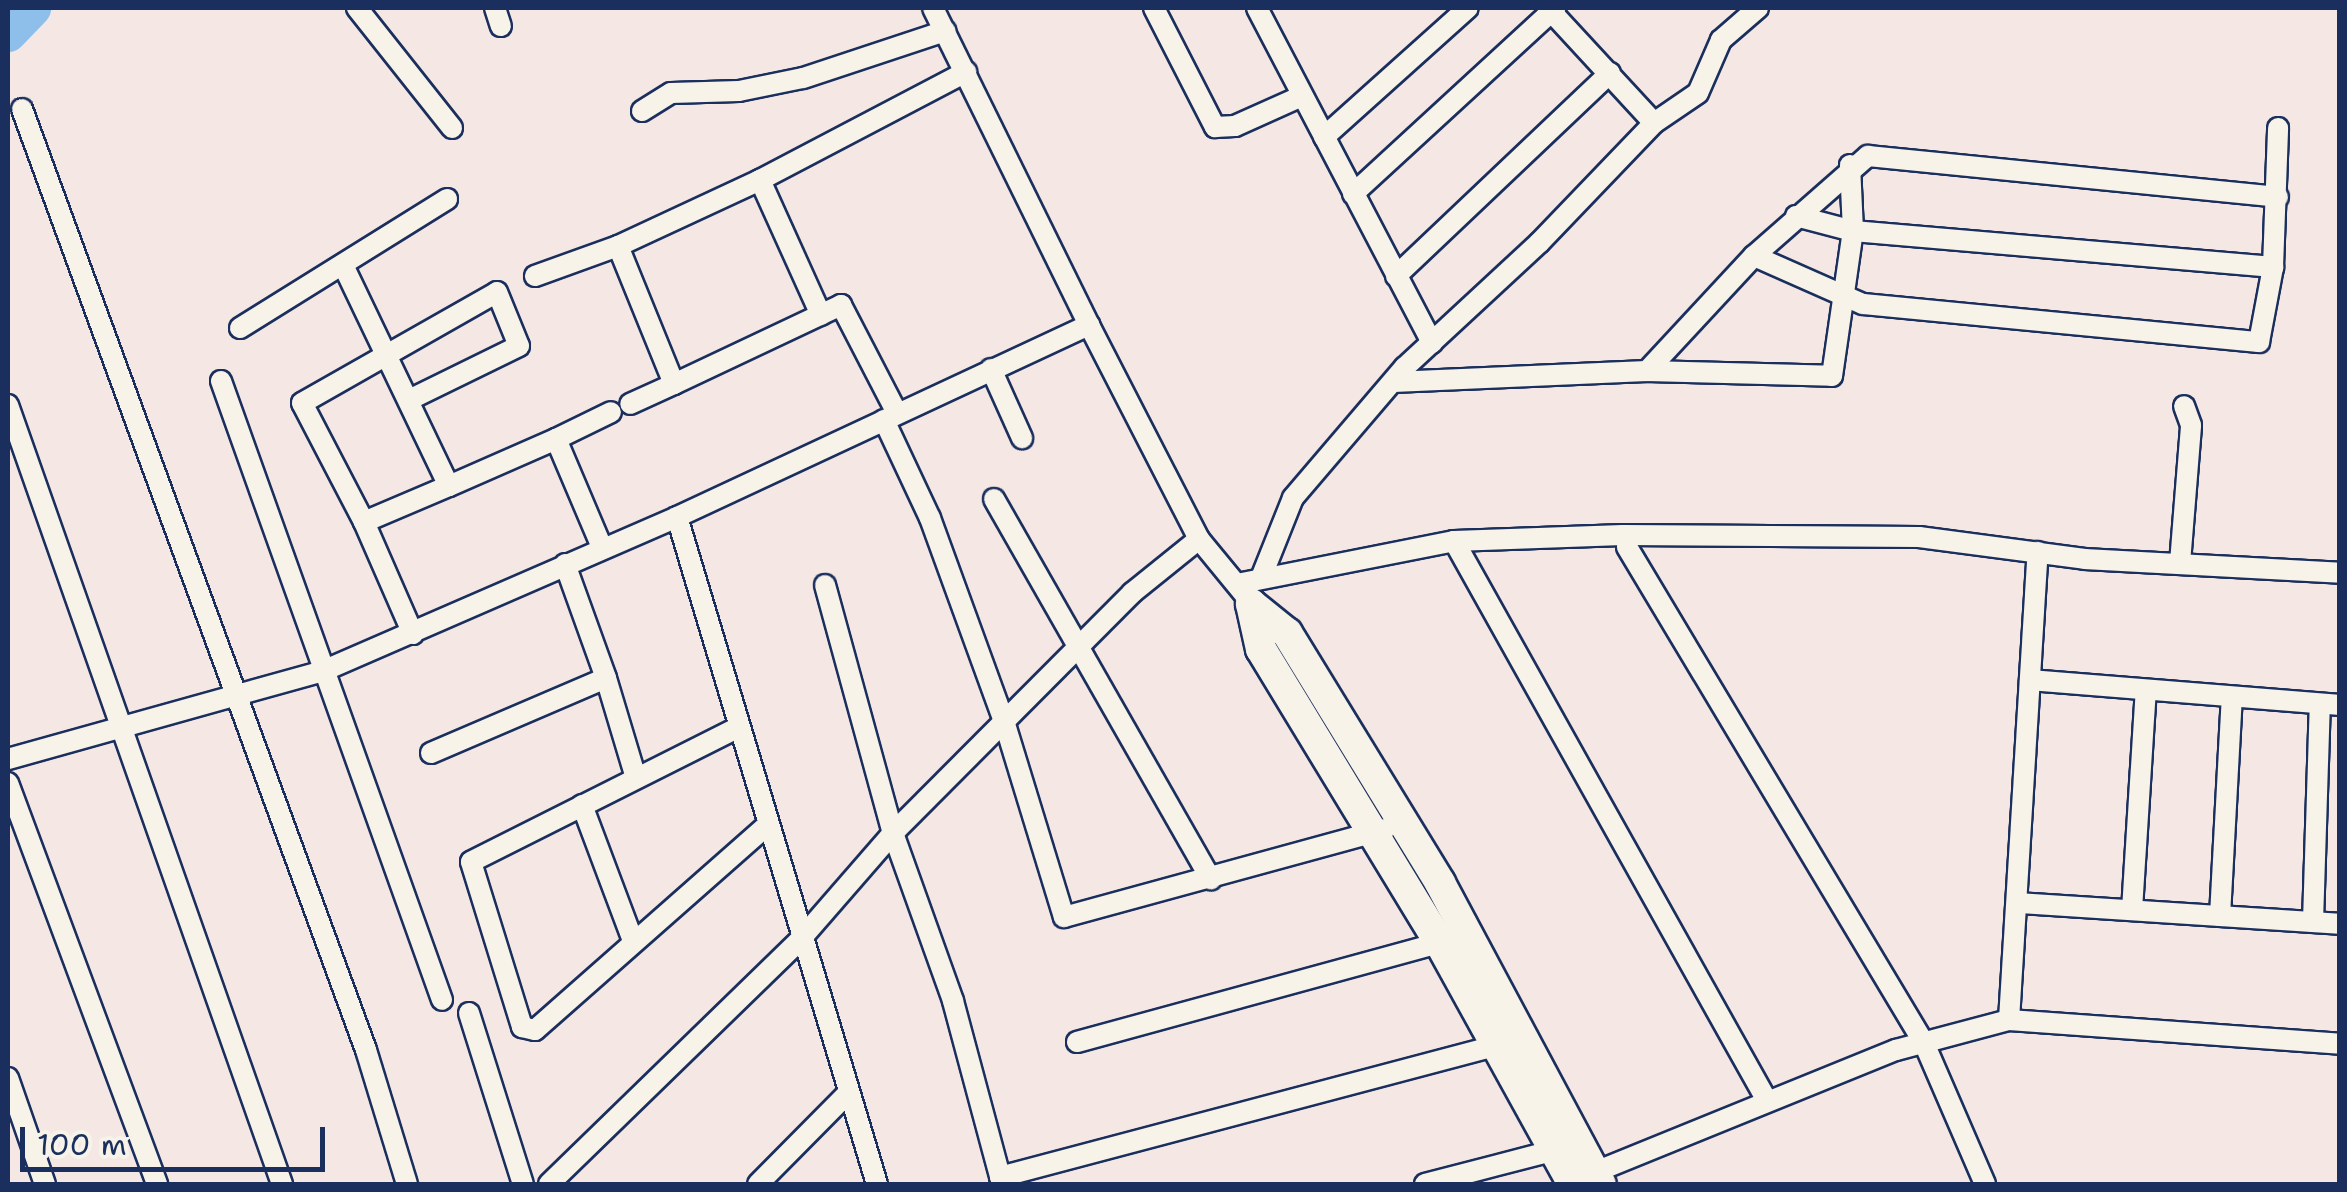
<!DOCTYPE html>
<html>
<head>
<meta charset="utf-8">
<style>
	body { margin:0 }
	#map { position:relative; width:2347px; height:1192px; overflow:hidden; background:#f4e7e4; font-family:"Shantell Sans",sans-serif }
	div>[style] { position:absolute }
	.river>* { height:38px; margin:-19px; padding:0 19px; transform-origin:19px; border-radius:19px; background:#8ebfea }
	.roads { filter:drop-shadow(2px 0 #1b2f5e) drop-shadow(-2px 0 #1b2f5e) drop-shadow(0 2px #1b2f5e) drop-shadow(0 -2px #1b2f5e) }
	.street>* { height:20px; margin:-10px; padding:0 10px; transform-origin:10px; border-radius:10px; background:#f7f3e8 }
	.secondary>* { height:30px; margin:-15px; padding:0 15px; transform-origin:15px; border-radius:15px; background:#f7f3e8 }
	span { translate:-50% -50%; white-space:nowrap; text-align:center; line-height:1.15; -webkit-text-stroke:10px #f7f3e8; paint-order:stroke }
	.frame { position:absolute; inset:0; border:10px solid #1b2f5e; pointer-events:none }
	.scale { position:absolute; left:20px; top:1127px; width:305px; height:45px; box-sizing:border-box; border:5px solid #1b2f5e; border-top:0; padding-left:12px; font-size:30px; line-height:35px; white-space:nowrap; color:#1b2f5e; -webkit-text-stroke:8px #f7f3e8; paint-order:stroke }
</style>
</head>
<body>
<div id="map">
	<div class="river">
		<i style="left:8px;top:33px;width:35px;rotate:-46deg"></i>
	</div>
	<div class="roads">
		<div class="street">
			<i style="left:357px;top:8px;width:153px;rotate:51.6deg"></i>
			<i style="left:495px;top:8px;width:19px;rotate:72deg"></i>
			<i style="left:933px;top:8px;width:353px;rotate:63.8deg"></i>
			<i style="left:1154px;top:8px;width:134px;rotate:62.9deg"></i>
			<i style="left:1215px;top:127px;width:20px;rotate:-3deg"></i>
			<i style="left:1235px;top:126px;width:73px;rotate:-24.1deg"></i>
			<i style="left:1257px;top:8px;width:378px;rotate:62.4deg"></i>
			<i style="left:1548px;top:8px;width:156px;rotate:47.3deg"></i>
			<i style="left:22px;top:109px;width:1002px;rotate:69.92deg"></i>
			<i style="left:366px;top:1050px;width:140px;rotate:73deg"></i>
			<i style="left:642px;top:111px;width:34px;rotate:-32deg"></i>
			<i style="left:671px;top:93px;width:68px;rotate:-1.7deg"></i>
			<i style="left:739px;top:91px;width:65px;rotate:-11.5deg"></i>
			<i style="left:803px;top:78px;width:150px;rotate:-18.3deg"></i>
			<i style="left:1324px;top:137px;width:193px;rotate:-41.9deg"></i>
			<i style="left:760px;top:180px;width:148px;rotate:65.7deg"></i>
			<i style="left:1353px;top:194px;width:275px;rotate:-42.6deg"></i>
			<i style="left:1796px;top:216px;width:59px;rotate:14.7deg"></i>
			<i style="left:1853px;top:231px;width:422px;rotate:4.9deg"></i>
			<i style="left:618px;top:246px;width:149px;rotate:67.9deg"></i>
			<i style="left:674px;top:384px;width:48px;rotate:155.6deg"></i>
			<i style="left:1754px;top:256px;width:119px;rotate:23.8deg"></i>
			<i style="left:1863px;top:304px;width:398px;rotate:5.5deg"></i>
			<i style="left:2259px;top:342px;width:76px;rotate:-79.4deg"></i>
			<i style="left:2273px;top:267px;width:139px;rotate:-87.9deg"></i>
			<i style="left:343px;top:265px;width:245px;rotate:64.4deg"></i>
			<i style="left:449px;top:486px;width:117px;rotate:-23.7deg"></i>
			<i style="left:556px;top:439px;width:115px;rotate:67deg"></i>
			<i style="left:535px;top:276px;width:88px;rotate:-19.9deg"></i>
			<i style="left:618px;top:246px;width:157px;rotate:-24.9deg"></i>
			<i style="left:760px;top:180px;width:233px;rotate:-27.7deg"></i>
			<i style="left:1396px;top:276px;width:295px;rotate:-43.5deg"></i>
			<i style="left:240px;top:328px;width:244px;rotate:-31.9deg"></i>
			<i style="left:991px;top:369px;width:76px;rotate:65.8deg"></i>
			<i style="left:1647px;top:371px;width:185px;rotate:1.5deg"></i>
			<i style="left:1832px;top:376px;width:147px;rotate:-81.8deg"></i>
			<i style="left:1853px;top:231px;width:66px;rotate:-92.6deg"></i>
			<i style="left:221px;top:381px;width:657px;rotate:70.35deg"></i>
			<i style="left:1393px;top:382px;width:254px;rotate:-2.5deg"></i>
			<i style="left:1647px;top:371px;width:157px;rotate:-47.1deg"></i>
			<i style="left:1754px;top:256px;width:152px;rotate:-41.3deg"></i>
			<i style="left:1868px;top:156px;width:412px;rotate:5.7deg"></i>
			<i style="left:674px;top:384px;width:185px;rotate:-25.3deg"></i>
			<i style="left:841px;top:305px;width:122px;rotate:62.6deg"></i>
			<i style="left:8px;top:405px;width:826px;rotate:70.62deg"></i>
			<i style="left:884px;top:420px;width:108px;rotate:64.9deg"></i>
			<i style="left:930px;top:518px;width:216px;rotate:70deg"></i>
			<i style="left:1004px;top:721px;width:205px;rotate:73deg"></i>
			<i style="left:1064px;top:917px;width:333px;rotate:-15.3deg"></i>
			<i style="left:556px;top:439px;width:61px;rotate:-26.1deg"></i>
			<i style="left:994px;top:499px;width:438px;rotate:60.3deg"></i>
			<i style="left:677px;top:517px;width:455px;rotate:-25deg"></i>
			<i style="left:1089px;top:325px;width:241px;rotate:62.8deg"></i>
			<i style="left:1199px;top:539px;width:72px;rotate:50.6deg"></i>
			<i style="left:364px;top:522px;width:134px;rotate:-117.5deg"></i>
			<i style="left:302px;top:403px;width:224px;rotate:-29.6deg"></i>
			<i style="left:497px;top:292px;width:58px;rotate:67.8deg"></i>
			<i style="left:519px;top:346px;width:123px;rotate:153.9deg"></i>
			<i style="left:1454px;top:541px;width:639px;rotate:60.79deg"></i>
			<i style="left:1627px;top:547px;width:578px;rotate:59.09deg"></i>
			<i style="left:1924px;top:1043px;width:154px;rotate:66.6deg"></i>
			<i style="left:2180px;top:563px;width:138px;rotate:-85.4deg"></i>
			<i style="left:2191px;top:425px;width:20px;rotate:-110deg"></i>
			<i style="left:1261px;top:578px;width:86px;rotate:-68.2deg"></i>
			<i style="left:1293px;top:498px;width:172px;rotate:-49.5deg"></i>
			<i style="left:1405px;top:367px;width:183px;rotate:-42.8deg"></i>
			<i style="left:1539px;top:243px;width:166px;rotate:-46.2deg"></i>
			<i style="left:1654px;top:123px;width:53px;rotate:-34.3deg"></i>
			<i style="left:1698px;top:93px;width:58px;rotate:-66.5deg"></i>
			<i style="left:1721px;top:40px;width:49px;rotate:-40.9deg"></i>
			<i style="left:1237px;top:584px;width:221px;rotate:-11.2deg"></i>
			<i style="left:1454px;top:541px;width:169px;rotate:-2deg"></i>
			<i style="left:1623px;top:535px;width:296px;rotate:0.4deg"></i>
			<i style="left:1919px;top:537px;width:167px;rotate:7.5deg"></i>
			<i style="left:2085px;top:559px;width:255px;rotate:3.1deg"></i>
			<i style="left:825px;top:585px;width:257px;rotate:74.7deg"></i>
			<i style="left:893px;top:833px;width:178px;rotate:70.3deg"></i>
			<i style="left:953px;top:1001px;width:189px;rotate:75deg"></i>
			<i style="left:413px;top:634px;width:122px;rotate:-113.6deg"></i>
			<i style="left:364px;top:522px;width:92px;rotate:-23deg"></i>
			<i style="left:606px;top:678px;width:104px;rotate:73.3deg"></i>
			<i style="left:2030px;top:680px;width:311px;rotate:4.6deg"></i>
			<i style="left:739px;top:727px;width:300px;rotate:153.3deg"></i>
			<i style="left:471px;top:862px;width:173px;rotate:72.8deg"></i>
			<i style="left:522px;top:1027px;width:13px;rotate:13deg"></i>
			<i style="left:535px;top:1030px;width:308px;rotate:-41.4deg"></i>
			<i style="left:431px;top:753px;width:190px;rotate:-23.2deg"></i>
			<i style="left:606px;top:678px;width:121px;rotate:-109.8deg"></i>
			<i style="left:8px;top:759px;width:327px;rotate:-15.6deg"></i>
			<i style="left:323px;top:671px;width:386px;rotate:-23.5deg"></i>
			<i style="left:677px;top:517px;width:696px;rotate:73.31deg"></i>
			<i style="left:8px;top:783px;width:428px;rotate:69.6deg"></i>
			<i style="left:582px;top:805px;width:142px;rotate:69.4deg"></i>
			<i style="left:2019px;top:903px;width:322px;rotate:3.7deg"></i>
			<i style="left:2132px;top:910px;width:220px;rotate:-86.4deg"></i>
			<i style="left:2220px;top:916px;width:219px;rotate:-86.9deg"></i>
			<i style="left:2313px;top:922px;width:218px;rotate:-88.2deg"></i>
			<i style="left:469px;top:1013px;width:179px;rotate:72.5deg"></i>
			<i style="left:2009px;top:1020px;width:332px;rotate:4.1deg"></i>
			<i style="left:1077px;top:1042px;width:388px;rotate:-15.3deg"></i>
			<i style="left:8px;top:1078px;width:112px;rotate:70.8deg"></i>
			<i style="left:1000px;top:1177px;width:523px;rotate:-14.83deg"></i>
			<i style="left:1583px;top:1177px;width:338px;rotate:-22.1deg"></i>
			<i style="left:1896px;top:1050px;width:117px;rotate:-14.9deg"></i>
			<i style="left:2009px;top:1020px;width:469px;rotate:-86.5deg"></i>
			<i style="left:549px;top:1184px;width:350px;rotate:-44.2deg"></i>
			<i style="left:800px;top:940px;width:142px;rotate:-49deg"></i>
			<i style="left:893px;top:833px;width:339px;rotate:-45.1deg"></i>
			<i style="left:1132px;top:593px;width:86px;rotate:-38.9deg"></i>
			<i style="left:758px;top:1184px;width:127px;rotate:-45.3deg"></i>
			<i style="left:1425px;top:1184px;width:143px;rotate:-14.6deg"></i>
		</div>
		<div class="secondary">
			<i style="left:1251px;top:604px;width:46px;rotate:38.9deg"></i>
			<i style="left:1287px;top:633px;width:293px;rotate:58.5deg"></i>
			<i style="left:1440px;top:883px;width:341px;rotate:61.9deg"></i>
			<i style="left:1251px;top:604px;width:46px;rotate:77.5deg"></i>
			<i style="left:1261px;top:649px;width:346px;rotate:58.7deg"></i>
			<i style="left:1441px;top:945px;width:273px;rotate:61.1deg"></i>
		</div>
	</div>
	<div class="frame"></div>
	<div class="scale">100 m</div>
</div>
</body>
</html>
